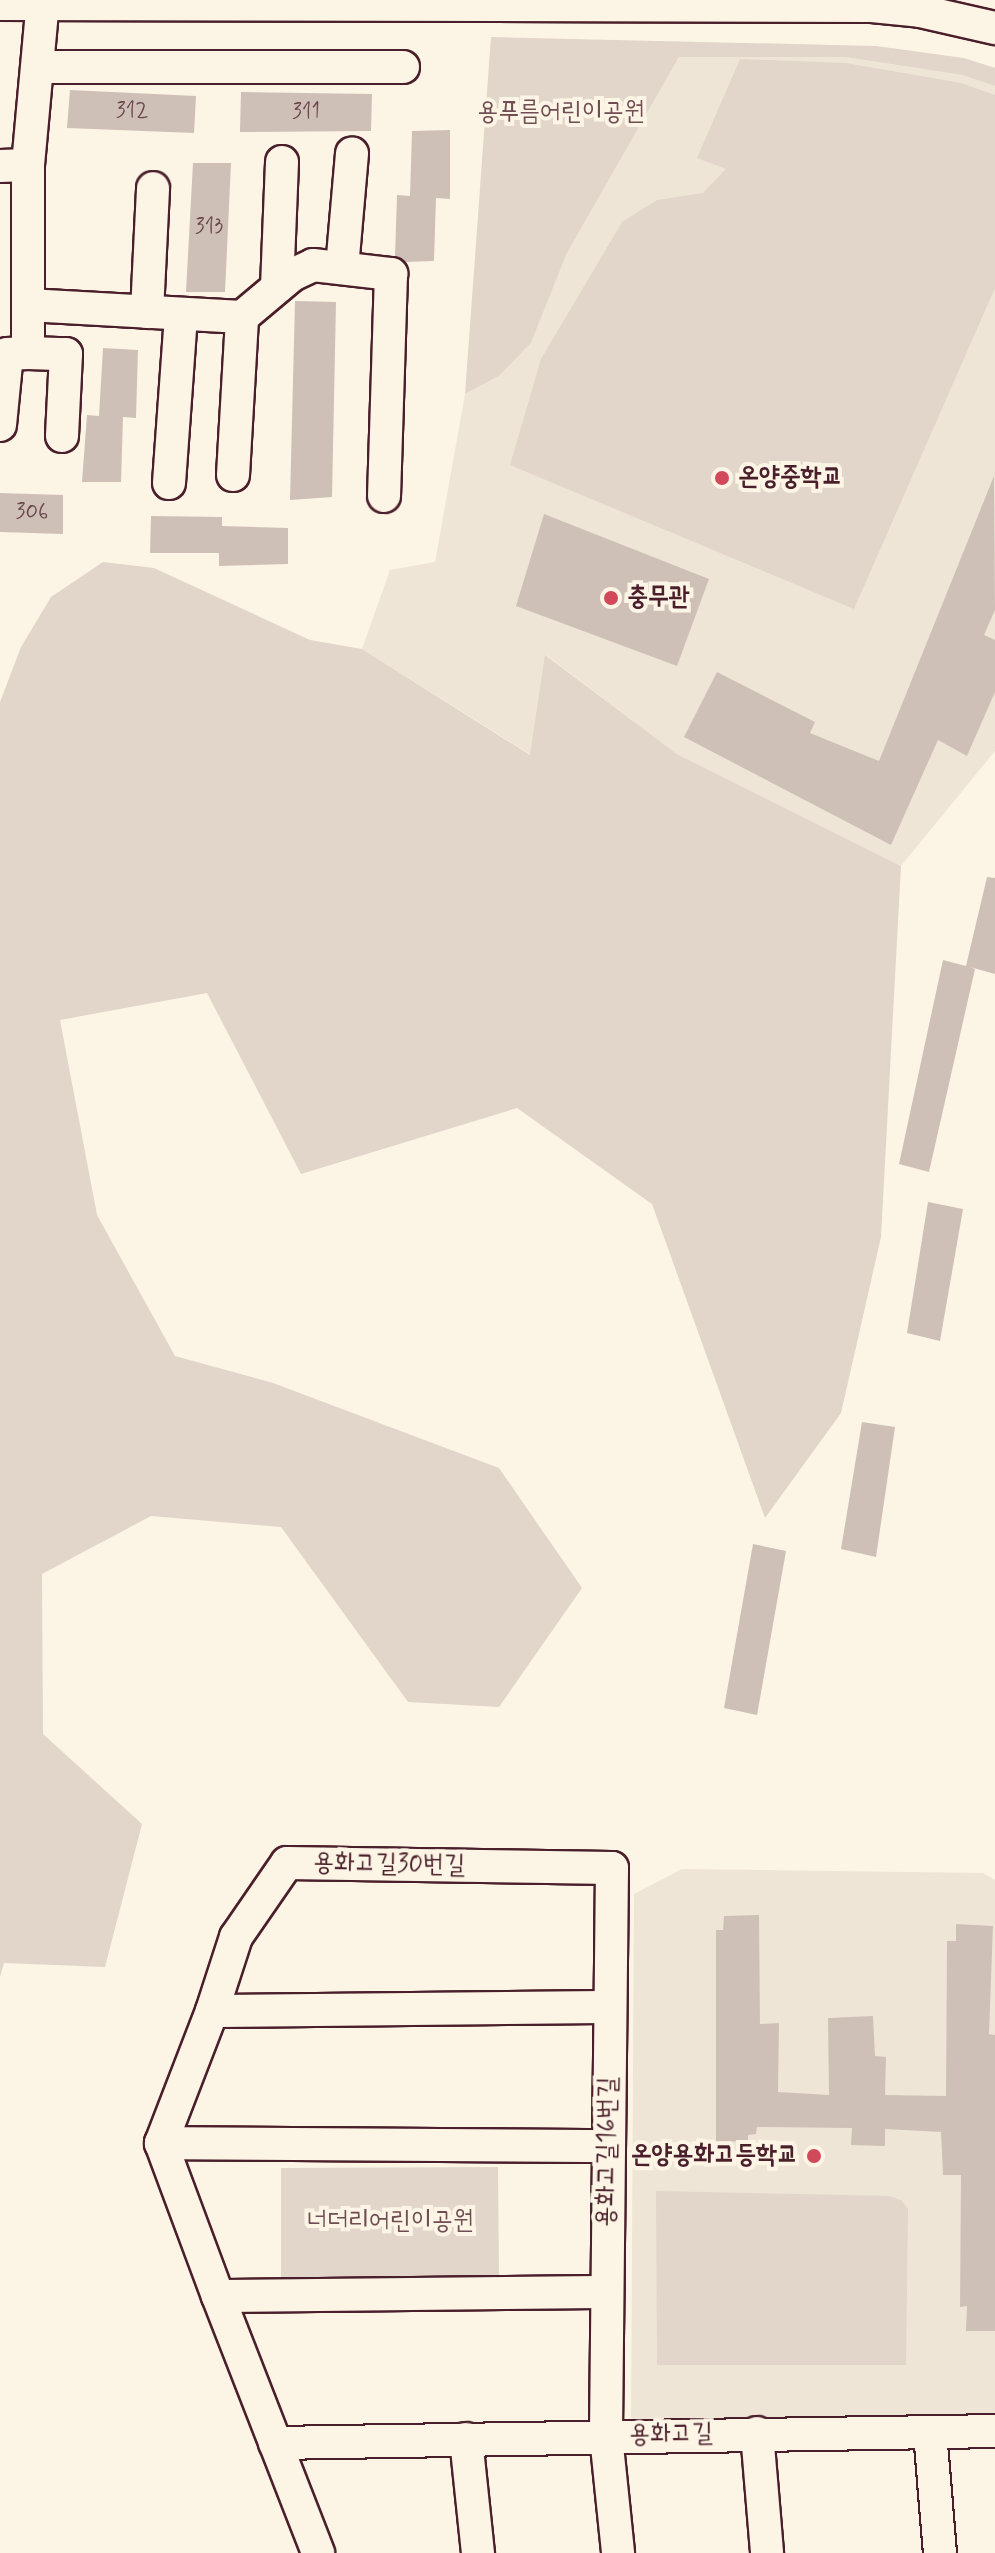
<!DOCTYPE html>
<html>
<head>
<meta charset="utf-8">
<style>
	body { margin:0 }
	#map { position:relative; width:995px; height:2553px; overflow:hidden; background:#fcf5e5; font-family:Mynerve,"Poor Story",sans-serif }
	div>[style] { position:absolute }
	.built>* { inset:0; background:#eee5d7 }
	.green>* { inset:0; background:#e2d5ca }
	.building>* { inset:0; background:#cfc0b7 }
	.roads { filter:drop-shadow(2px 0 #4a1f2b) drop-shadow(-2px 0 #4a1f2b) drop-shadow(0 2px #4a1f2b) drop-shadow(0 -2px #4a1f2b) }
	.minor>* { height:32px; margin:-16px; padding:0 16px; transform-origin:16px; border-radius:16px; background:#fcf5e5 }
	.dots>* { width:22px; height:22px; translate:-50% -50%; box-sizing:border-box; border:4px solid #fcf5e5; border-radius:50% }
	span { translate:-50% -50%; white-space:nowrap; text-align:center; line-height:1.15; -webkit-text-stroke:8px #fcf5e5; paint-order:stroke }
	.number-label { font-size:22px; color:#6b474e }
	.number-label span { -webkit-text-stroke-width:0 }
	.park-label { font-size:26px; color:#704c53 }
	.poi-label { font-size:26px; color:#4a1f2b; font-weight:700 }
	.left { translate:0 -50%; text-align:left }
	.right { translate:-100% -50%; text-align:right }
	.street-label { font-size:26px; color:#4a1f2b }
</style>
</head>
<body>
<div id="map">
	<div class="built">
		<i style="clip-path:polygon(679px 57px,845px 57px,962px 75px,995px 86px,995px 751px,901px 866px,677px 754px,546px 655px,531px 755px,362px 649px,390px 570px,435px 562px,465px 394px,499px 376px,531px 343px,567px 253px)"></i>
		<i style="clip-path:polygon(682px 1869px,983px 1873px,995px 1880px,995px 2421px,641px 2431px,631px 2417px,634px 1894px)"></i>
	</div>
	<div class="green">
		<i style="clip-path:polygon(491px 37px,876px 46px,964px 58px,995px 68px,995px 86px,962px 75px,845px 57px,679px 57px,567px 253px,531px 343px,499px 376px,465px 394px)"></i>
		<i style="clip-path:polygon(740px 59px,846px 63px,961px 83px,995px 95px,995px 288px,854px 609px,510px 465px,541px 359px,622px 222px,657px 200px,703px 193px,726px 169px,697px 158px)"></i>
		<i style="clip-path:polygon(103px 562px,154px 568px,310px 640px,362px 649px,530px 755px,545px 655px,677px 754px,901px 866px,881px 1237px,841px 1413px,765px 1518px,652px 1204px,517px 1108px,301px 1174px,207px 993px,60px 1020px,97px 1215px,175px 1356px,273px 1383px,499px 1468px,582px 1588px,499px 1707px,408px 1702px,281px 1527px,151px 1516px,42px 1574px,43px 1734px,142px 1824px,105px 1967px,4px 1963px,0 1977px,0 702px,21px 647px,51px 597px)"></i>
		<i style="clip-path:polygon(498px 2167px,499px 2277px,281px 2278px,281px 2168px)"></i>
		<i style="clip-path:polygon(656px 2191px,889px 2196px,901px 2200px,908px 2209px,906px 2365px,657px 2365px)"></i>
	</div>
	<div class="building">
		<i style="clip-path:polygon(70px 90px,196px 96px,194px 133px,67px 128px)"></i>
		<i style="clip-path:polygon(241px 92px,372px 94px,371px 131px,240px 132px)"></i>
		<i style="clip-path:polygon(450px 130px,450px 199px,436px 198px,434px 261px,405px 262px,395px 256px,397px 195px,410px 196px,412px 131px)"></i>
		<i style="clip-path:polygon(193px 163px,231px 163px,225px 292px,186px 292px)"></i>
		<i style="clip-path:polygon(295px 301px,336px 302px,332px 497px,290px 500px)"></i>
		<i style="clip-path:polygon(103px 348px,138px 350px,136px 418px,123px 417px,121px 482px,82px 482px,87px 415px,99px 416px)"></i>
		<i style="clip-path:polygon(994px 476px,995px 610px,984px 635px,995px 640px,995px 692px,967px 756px,938px 740px,891px 845px,684px 737px,717px 672px,815px 722px,810px 733px,879px 761px)"></i>
		<i style="clip-path:polygon(0 493px,63px 495px,63px 534px,0 532px)"></i>
		<i style="clip-path:polygon(544px 514px,709px 579px,677px 666px,516px 606px)"></i>
		<i style="clip-path:polygon(151px 516px,222px 517px,222px 526px,288px 528px,288px 564px,219px 566px,219px 553px,150px 553px)"></i>
		<i style="clip-path:polygon(987px 877px,995px 878px,995px 974px,970px 967px,975px 969px,929px 1172px,899px 1164px,943px 960px,966px 966px)"></i>
		<i style="clip-path:polygon(928px 1202px,963px 1209px,940px 1341px,907px 1333px)"></i>
		<i style="clip-path:polygon(862px 1422px,895px 1427px,876px 1557px,841px 1549px)"></i>
		<i style="clip-path:polygon(753px 1544px,786px 1551px,757px 1715px,724px 1708px)"></i>
		<i style="clip-path:polygon(759px 1915px,760px 2024px,779px 2023px,778px 2092px,829px 2095px,828px 2018px,873px 2016px,875px 2056px,886px 2057px,885px 2095px,946px 2096px,947px 1941px,956px 1941px,956px 1924px,993px 1926px,989px 2034px,995px 2035px,995px 2331px,966px 2331px,967px 2306px,960px 2307px,961px 2175px,943px 2175px,941px 2132px,885px 2129px,885px 2146px,851px 2145px,852px 2128px,757px 2127px,756px 2134px,748px 2135px,748px 2141px,716px 2142px,716px 1930px,723px 1930px,724px 1916px)"></i>
	</div>
	<div class="roads">
		<div class="minor">
			<i style="left:0;top:4px;width:872px;rotate:0.13deg"></i>
			<i style="left:872px;top:6px;width:48px;rotate:5.9deg"></i>
			<i style="left:920px;top:11px;width:77px;rotate:12.8deg"></i>
			<i style="left:39px;top:67px;width:364px"></i>
			<i style="left:28px;top:165px;width:188px;rotate:90deg"></i>
			<i style="left:28px;top:353px;width:38px;rotate:2deg"></i>
			<i style="left:66px;top:354px;width:82px;rotate:92.8deg"></i>
			<i style="left:0;top:166px;width:28px;rotate:-2deg"></i>
			<i style="left:28px;top:165px;width:166px;rotate:-84.8deg"></i>
			<i style="left:342px;top:268px;width:115px;rotate:-85deg"></i>
			<i style="left:277px;top:287px;width:125px;rotate:-87.7deg"></i>
			<i style="left:28px;top:305px;width:214px;rotate:3.2deg"></i>
			<i style="left:242px;top:317px;width:65px;rotate:-40deg"></i>
			<i style="left:292px;top:275px;width:23px;rotate:-25deg"></i>
			<i style="left:313px;top:265px;width:79px;rotate:6.6deg"></i>
			<i style="left:391px;top:274px;width:222px;rotate:91.8deg"></i>
			<i style="left:147px;top:312px;width:124px;rotate:-87.2deg"></i>
			<i style="left:0;top:425px;width:71px;rotate:-84.4deg"></i>
			<i style="left:7px;top:354px;width:21px;rotate:-3deg"></i>
			<i style="left:233px;top:475px;width:158px;rotate:-86.7deg"></i>
			<i style="left:169px;top:483px;width:169px;rotate:-85.9deg"></i>
			<i style="left:610px;top:2007px;width:398px;rotate:179.4deg"></i>
			<i style="left:212px;top:2011px;width:78px;rotate:-72deg"></i>
			<i style="left:236px;top:1937px;width:90px;rotate:-55.4deg"></i>
			<i style="left:287px;top:1863px;width:325px;rotate:0.9deg"></i>
			<i style="left:612px;top:1868px;width:568px;rotate:90.61deg"></i>
			<i style="left:606px;top:2436px;width:118px;rotate:84.1deg"></i>
			<i style="left:212px;top:2011px;width:142px;rotate:111.1deg"></i>
			<i style="left:161px;top:2143px;width:163px;rotate:69.6deg"></i>
			<i style="left:218px;top:2296px;width:388px;rotate:-0.6deg"></i>
			<i style="left:161px;top:2143px;width:447px;rotate:0.4deg"></i>
			<i style="left:218px;top:2296px;width:276px;rotate:68.7deg"></i>
			<i style="left:930px;top:2432px;width:121px;rotate:85.3deg"></i>
			<i style="left:757px;top:2433px;width:120px;rotate:85.2deg"></i>
			<i style="left:466px;top:2439px;width:115px;rotate:84deg"></i>
			<i style="left:275px;top:2443px;width:720px;rotate:-0.95deg"></i>
		</div>
	</div>
	<div class="dots">
		<i style="left:722px;top:478px;background:#d1495b"></i>
		<i style="left:611px;top:598px;background:#d1495b"></i>
		<i style="left:814px;top:2156px;background:#d1495b"></i>
	</div>
	<div class="number-label">
		<span style="left:132px;top:112px">312</span>
		<span style="left:306px;top:113px">311</span>
		<span style="left:209px;top:228px">313</span>
		<span style="left:32px;top:513px">306</span>
	</div>
	<div class="park-label">
		<span style="left:561px;top:113px">용푸름어린이공원</span>
		<span style="left:390px;top:2222px">너더리어린이공원</span>
	</div>
	<div class="poi-label">
		<span class="left" style="left:738px;top:478px">온양중학교</span>
		<span class="left" style="left:627px;top:598px">충무관</span>
		<span class="right" style="left:798px;top:2156px">온양용화고등학교</span>
	</div>
	<div class="street-label">
		<span style="left:389px;top:1865px;rotate:1deg">용화고길30번길</span>
		<span style="left:608px;top:2152px;rotate:-89deg">용화고길16번길</span>
		<span style="left:671px;top:2435px;rotate:-1deg">용화고길</span>
	</div>
</div>
</body>
</html>
